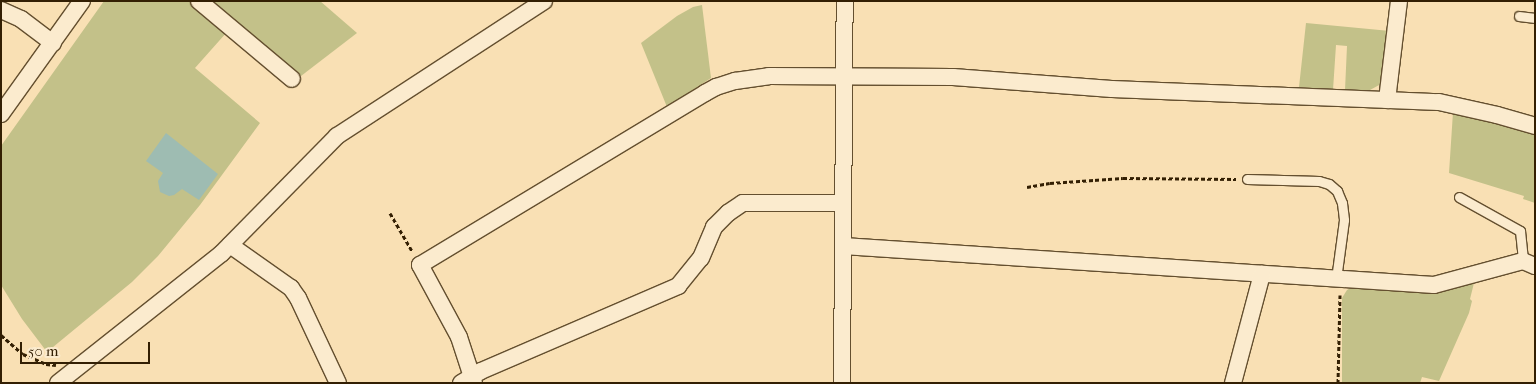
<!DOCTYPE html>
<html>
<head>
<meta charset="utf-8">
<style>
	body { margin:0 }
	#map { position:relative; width:1536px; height:384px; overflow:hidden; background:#f9e0b4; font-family:"IM FELL French Canon",serif }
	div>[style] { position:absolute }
	.green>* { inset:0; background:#c3c189 }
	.water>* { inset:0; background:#9ebcb2 }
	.path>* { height:3px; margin-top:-1.5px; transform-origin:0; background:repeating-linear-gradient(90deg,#331f03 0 4px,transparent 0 6.5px) }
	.roads { filter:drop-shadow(1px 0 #644f2f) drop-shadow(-1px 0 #644f2f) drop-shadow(0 1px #644f2f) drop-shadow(0 -1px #644f2f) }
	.service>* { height:9px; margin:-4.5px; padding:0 4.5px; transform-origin:4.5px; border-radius:4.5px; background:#fbebce }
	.minor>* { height:16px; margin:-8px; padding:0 8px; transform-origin:8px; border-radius:8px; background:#fbebce }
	span { translate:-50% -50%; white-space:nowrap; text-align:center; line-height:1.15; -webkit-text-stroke:4.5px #fbebce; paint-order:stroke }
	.frame { position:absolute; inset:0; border:2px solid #331f03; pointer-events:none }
	.scale { position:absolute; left:20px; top:342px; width:130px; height:22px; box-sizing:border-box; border:2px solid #331f03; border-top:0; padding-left:6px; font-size:15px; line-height:18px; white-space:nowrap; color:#331f03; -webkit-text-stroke:4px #fbebce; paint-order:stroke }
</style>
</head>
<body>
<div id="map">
	<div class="green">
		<i style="clip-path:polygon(104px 1px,189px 1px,227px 32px,195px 68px,260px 123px,200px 205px,158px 256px,132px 282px,47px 352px,22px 319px,1px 285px,1px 146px)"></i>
		<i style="clip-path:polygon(211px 1px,320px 1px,357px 33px,301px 76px)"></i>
		<i style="clip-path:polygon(702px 5px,711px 78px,667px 107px,641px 43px,677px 16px,693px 7px)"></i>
		<i style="clip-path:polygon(1306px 23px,1390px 31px,1381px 84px,1370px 90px,1345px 90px,1347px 46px,1336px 45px,1333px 90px,1299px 87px)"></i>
		<i style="clip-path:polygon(1453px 112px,1535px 132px,1535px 203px,1523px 199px,1524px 196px,1449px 173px)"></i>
		<i style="clip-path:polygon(1474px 283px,1470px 299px,1472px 301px,1469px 313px,1439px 381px,1422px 377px,1420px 383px,1342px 383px,1342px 298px,1347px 290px,1356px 285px,1432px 291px)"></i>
	</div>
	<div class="water">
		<i style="clip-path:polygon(166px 133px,218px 174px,199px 200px,182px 189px,174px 195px,169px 196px,160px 192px,158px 181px,163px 173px,146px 161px)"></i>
	</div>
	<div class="path">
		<i style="left:1027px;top:187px;width:23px;rotate:-10deg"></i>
		<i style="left:1050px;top:183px;width:73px;rotate:-3.9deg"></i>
		<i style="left:1123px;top:178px;width:113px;rotate:0.5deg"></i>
		<i style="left:390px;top:213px;width:44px;rotate:59.9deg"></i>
		<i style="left:1px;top:335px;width:29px;rotate:41deg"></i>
		<i style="left:23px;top:354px;width:25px;rotate:23deg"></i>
		<i style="left:46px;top:364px;width:10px;rotate:6deg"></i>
		<i style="left:1338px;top:383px;width:88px;rotate:-88.7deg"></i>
	</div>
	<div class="roads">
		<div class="service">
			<i style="left:1519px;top:16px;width:16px;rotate:7deg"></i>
			<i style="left:1247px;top:179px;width:72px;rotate:1.6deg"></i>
			<i style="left:1319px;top:181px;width:10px;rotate:17deg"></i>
			<i style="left:1329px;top:184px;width:11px;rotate:41deg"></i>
			<i style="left:1337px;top:191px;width:13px;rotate:67deg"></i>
			<i style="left:1342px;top:203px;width:17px;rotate:83deg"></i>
			<i style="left:1344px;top:220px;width:60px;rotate:97.7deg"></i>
			<i style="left:1459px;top:197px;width:70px;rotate:29.1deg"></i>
			<i style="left:1520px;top:231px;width:30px;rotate:84deg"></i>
		</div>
		<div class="minor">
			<i style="left:199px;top:1px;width:121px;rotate:40deg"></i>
			<i style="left:1px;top:10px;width:22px;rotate:24deg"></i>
			<i style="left:21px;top:19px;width:40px;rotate:37deg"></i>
			<i style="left:1387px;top:100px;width:100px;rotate:-83.1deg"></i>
			<i style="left:1px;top:114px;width:139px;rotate:-54.4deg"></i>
			<i style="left:230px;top:245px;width:75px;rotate:35.2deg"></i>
			<i style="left:291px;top:288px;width:12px;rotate:55deg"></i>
			<i style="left:298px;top:298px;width:94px;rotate:64.8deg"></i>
			<i style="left:843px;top:246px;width:592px;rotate:3.78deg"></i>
			<i style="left:1434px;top:285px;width:92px;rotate:-15.1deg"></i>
			<i style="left:1523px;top:261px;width:13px;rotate:23deg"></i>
			<i style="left:58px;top:383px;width:209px;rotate:-38.4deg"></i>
			<i style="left:222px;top:253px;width:164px;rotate:-45.5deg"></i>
			<i style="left:337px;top:136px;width:247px;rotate:-33.1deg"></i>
			<i style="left:461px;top:383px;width:23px;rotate:-31deg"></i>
			<i style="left:481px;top:371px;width:215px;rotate:-23.3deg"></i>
			<i style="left:678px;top:286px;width:36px;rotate:-51deg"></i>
			<i style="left:701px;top:258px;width:34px;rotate:-67deg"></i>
			<i style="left:714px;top:227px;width:20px;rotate:-45deg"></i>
			<i style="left:728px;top:213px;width:18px;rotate:-34deg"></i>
			<i style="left:743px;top:203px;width:100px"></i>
			<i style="left:474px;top:383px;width:48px;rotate:-108.1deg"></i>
			<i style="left:459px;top:337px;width:82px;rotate:-118.4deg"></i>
			<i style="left:420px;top:265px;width:333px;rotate:-31.1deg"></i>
			<i style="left:705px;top:93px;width:13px;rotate:-29deg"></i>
			<i style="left:716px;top:87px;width:20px;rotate:-18deg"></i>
			<i style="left:735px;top:81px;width:34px;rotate:-8deg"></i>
			<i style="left:769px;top:76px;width:184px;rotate:0.3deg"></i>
			<i style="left:953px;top:77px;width:159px;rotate:4.3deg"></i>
			<i style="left:1112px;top:89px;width:327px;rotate:2.3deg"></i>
			<i style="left:1439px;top:102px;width:59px;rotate:12.6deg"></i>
			<i style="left:1497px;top:115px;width:40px;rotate:16deg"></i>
			<i style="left:842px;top:383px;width:382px;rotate:-89.6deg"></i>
			<i style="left:1233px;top:383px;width:113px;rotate:-75.1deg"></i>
		</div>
	</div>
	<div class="frame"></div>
	<div class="scale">50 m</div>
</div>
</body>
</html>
